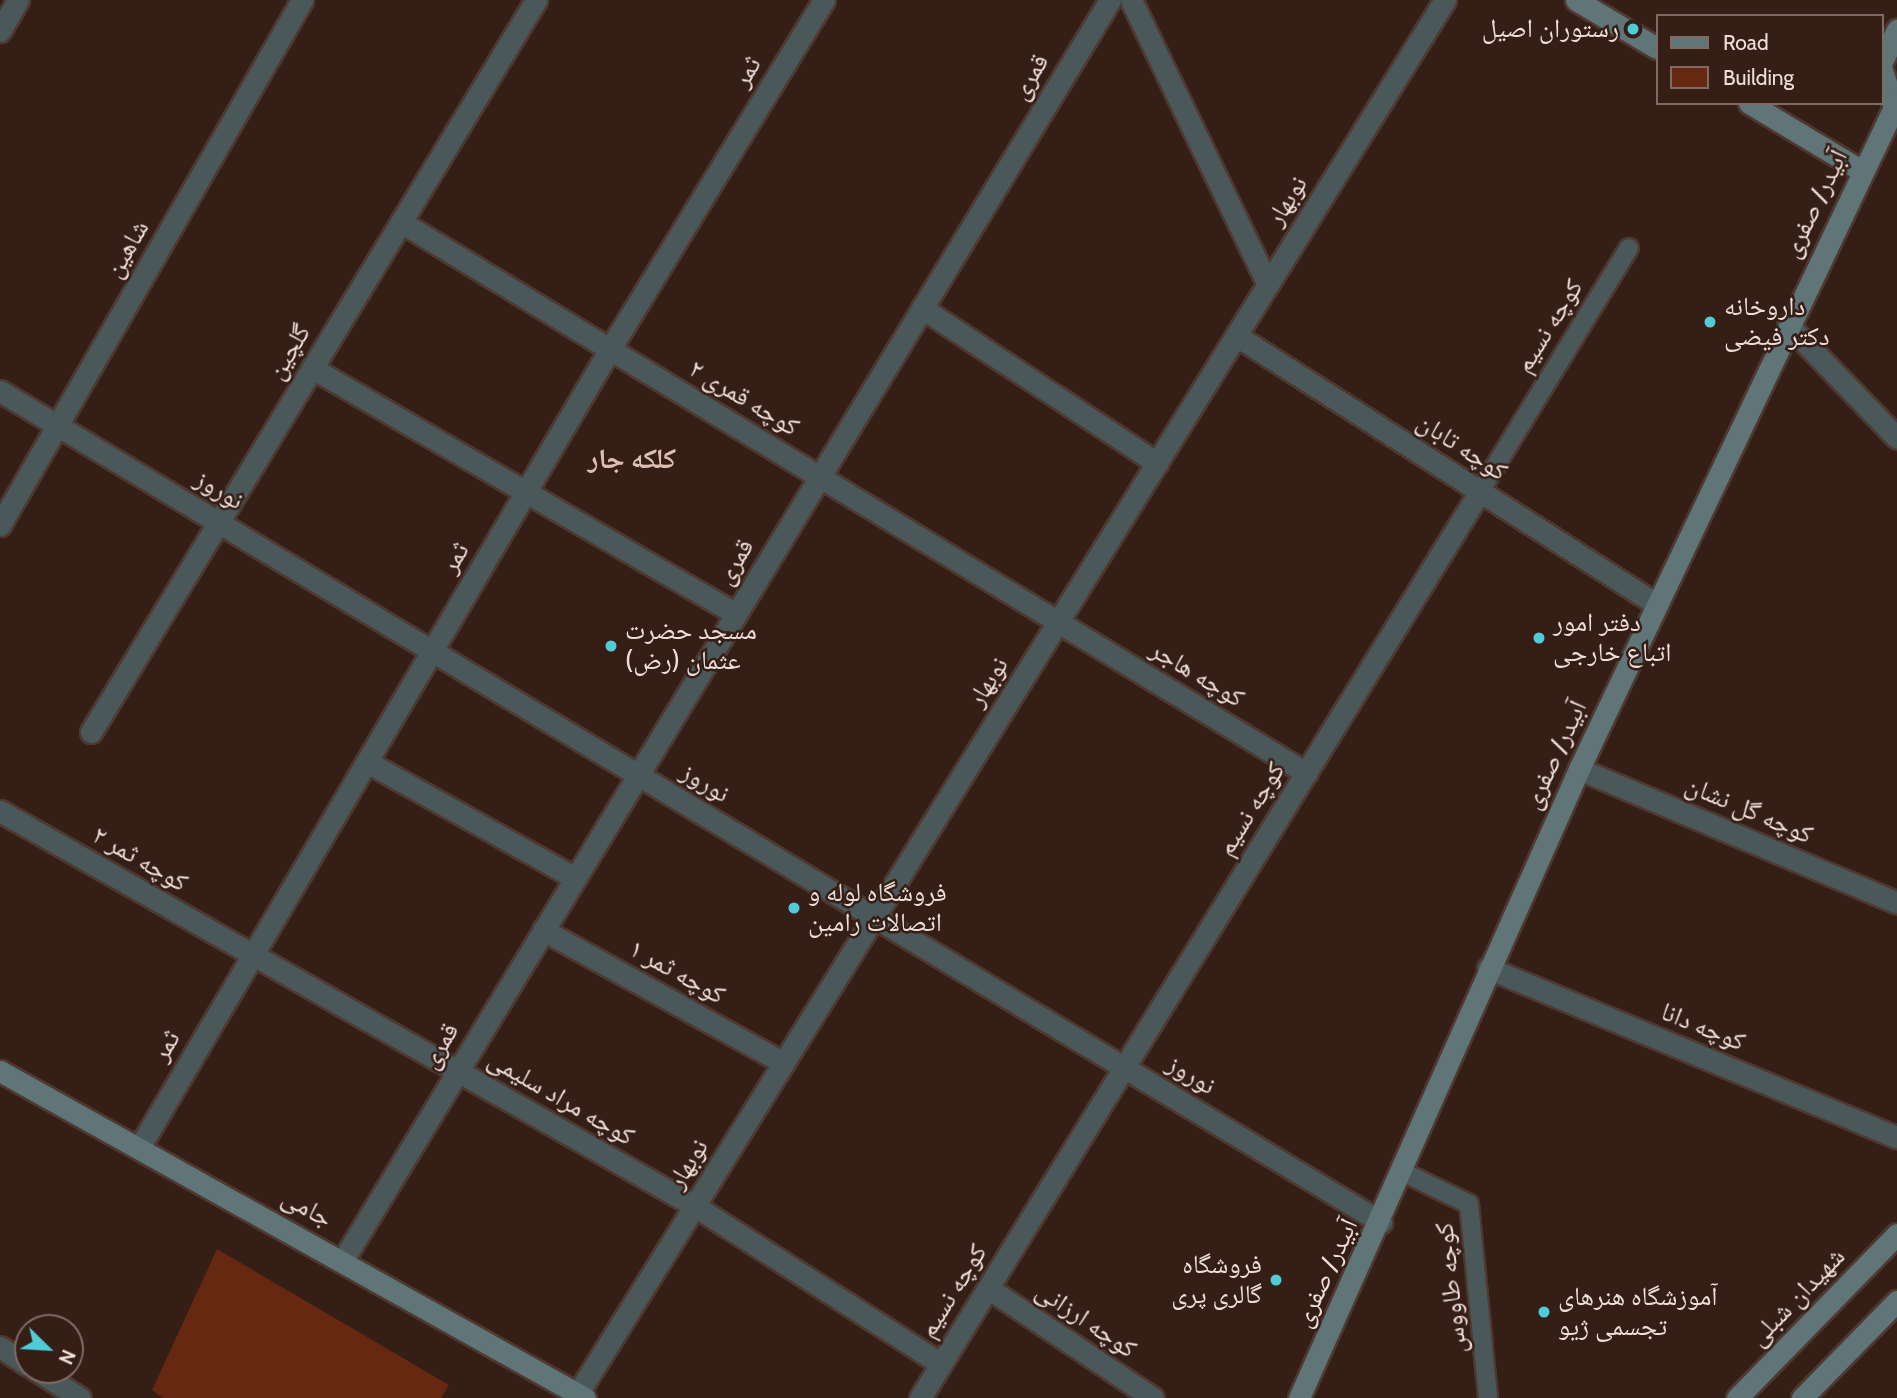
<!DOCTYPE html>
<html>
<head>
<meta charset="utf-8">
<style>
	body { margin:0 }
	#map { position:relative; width:1897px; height:1398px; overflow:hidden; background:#341e16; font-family:Cabin,"Noto Naskh Arabic",sans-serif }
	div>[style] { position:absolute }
	.building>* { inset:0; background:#662810 }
	.roads { filter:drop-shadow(2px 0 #4e3931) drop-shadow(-2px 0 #4e3931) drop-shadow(0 2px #4e3931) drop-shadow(0 -2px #4e3931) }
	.lane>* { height:18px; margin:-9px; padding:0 9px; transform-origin:9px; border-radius:9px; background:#4a585a }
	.street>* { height:21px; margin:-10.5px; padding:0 10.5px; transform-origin:10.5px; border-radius:10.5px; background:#4a585a }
	.secondary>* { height:21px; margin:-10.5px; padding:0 10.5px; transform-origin:10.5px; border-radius:10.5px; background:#5f7577 }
	.dots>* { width:19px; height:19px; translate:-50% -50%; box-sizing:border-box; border:4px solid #341e16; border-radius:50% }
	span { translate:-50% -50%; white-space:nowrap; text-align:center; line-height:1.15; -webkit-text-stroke:5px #341e16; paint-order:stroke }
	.poi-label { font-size:26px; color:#eeded9 }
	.right { translate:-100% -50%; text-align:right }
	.left { translate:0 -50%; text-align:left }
	.street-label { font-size:26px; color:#eeded9 }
	.neighbourhood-label { font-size:28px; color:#dcbeb3; font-weight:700 }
	.legend { position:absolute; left:1656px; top:14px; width:228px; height:91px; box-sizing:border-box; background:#341e16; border:2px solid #7e6b64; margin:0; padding:9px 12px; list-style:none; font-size:21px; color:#eeded9 }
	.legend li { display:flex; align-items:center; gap:14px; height:35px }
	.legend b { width:35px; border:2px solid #7e6b64 }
	.north { position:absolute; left:14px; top:1314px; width:70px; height:70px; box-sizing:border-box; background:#341e16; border:2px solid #7e6b64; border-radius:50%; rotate:114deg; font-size:19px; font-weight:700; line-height:28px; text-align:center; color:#eeded9 }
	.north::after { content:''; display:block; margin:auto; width:24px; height:32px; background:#52cbd9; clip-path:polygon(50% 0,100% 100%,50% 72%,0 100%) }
</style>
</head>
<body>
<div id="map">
	<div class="building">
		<i style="clip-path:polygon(217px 1249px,449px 1385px,441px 1398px,163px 1398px,152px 1390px)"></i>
	</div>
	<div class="roads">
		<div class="lane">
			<i style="left:1480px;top:491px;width:285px;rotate:-58.5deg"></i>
			<i style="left:1403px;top:1172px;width:73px;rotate:25.9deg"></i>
			<i style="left:1469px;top:1204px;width:195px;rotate:84.4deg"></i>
		</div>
		<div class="street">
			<i style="left:1131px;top:0;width:316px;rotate:64.3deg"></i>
			<i style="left:0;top:31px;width:36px;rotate:-60deg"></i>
			<i style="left:401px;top:222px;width:1060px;rotate:31.33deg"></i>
			<i style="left:922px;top:308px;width:282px;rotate:33.4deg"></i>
			<i style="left:1788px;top:325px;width:157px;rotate:46deg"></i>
			<i style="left:1237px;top:336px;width:499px;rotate:32.6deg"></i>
			<i style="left:312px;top:368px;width:490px;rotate:30.1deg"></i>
			<i style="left:0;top:391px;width:1612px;rotate:31.04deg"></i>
			<i style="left:0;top:525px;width:606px;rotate:-60.09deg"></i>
			<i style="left:91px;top:732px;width:857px;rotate:-58.7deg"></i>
			<i style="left:367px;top:762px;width:238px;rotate:29.1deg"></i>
			<i style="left:1579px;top:769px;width:345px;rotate:22.8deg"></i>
			<i style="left:0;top:811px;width:799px;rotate:29.61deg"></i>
			<i style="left:695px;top:1206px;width:292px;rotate:32.7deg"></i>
			<i style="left:543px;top:930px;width:275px;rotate:28.9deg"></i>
			<i style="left:1488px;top:968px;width:443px;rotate:22.5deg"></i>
			<i style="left:139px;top:1148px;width:927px;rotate:-59.48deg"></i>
			<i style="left:610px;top:349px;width:409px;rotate:-58.5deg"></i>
			<i style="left:343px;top:1260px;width:1475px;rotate:-58.67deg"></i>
			<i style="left:988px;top:1288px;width:198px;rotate:33.7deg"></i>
			<i style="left:0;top:1347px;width:33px;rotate:33deg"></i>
			<i style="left:36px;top:1370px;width:52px;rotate:32.5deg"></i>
			<i style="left:575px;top:1398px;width:1647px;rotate:-58.11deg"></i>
			<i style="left:920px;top:1398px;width:1066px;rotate:-58.31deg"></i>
		</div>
		<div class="secondary">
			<i style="left:1576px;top:0;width:94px;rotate:30.7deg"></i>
			<i style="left:1881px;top:64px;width:38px;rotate:-65deg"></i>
			<i style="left:1881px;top:67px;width:38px;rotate:72deg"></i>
			<i style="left:1749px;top:103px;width:132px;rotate:31deg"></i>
			<i style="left:0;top:1071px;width:670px;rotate:29.2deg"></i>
			<i style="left:1299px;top:1398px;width:689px;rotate:-66deg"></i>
			<i style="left:1579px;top:769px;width:740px;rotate:-64.54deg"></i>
			<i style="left:1737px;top:1398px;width:229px;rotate:-45.7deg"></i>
			<i style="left:1802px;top:1398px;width:136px;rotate:-45.6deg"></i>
		</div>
	</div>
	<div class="dots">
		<i style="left:1633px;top:29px;background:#52cbd9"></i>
		<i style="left:1710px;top:322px;background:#52cbd9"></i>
		<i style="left:1539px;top:638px;background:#52cbd9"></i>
		<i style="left:611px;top:646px;background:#52cbd9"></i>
		<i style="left:794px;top:908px;background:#52cbd9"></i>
		<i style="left:1276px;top:1280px;background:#52cbd9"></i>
		<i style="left:1544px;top:1312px;background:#52cbd9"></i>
	</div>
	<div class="poi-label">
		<span class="right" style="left:1619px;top:29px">رستوران اصیل</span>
		<span class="left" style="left:1724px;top:322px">داروخانه<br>دکتر فیضی</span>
		<span class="left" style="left:1553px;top:638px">دفتر امور<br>اتباع خارجی</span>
		<span class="left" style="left:625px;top:646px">مسجد حضرت<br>عثمان (رض)</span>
		<span class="left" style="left:808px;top:908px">فروشگاه لوله و<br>اتصالات رامین</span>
		<span class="right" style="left:1262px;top:1280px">فروشگاه<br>گالری پری</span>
		<span class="left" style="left:1558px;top:1312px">آموزشگاە هنرهای<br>تجسمی ژیو</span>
	</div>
	<div class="street-label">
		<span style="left:747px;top:72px;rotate:-59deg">ثمر</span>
		<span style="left:1030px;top:77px;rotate:-59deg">قمری</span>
		<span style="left:1287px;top:201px;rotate:-58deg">نوبهار</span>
		<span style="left:1815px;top:204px;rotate:-64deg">آبیدر/ صفری</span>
		<span style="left:127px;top:249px;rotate:-60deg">شاهین</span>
		<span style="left:1549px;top:326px;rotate:-58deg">کوچه نسیم</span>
		<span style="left:289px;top:352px;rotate:-59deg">گلچین</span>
		<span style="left:744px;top:398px;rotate:31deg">کوچه قمری ۲</span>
		<span style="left:1462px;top:447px;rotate:33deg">کوچه تابان</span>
		<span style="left:219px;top:490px;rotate:31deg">نوروز</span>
		<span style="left:455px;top:558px;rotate:-59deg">ثمر</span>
		<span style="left:735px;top:562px;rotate:-59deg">قمری</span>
		<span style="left:1197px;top:674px;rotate:31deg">کوچه هاجر</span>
		<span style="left:988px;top:682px;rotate:-58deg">نوبهار</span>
		<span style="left:1555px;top:755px;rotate:-65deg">آبیدر/ صفری</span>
		<span style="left:705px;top:783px;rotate:31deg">نوروز</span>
		<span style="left:1251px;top:809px;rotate:-58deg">کوچه نسیم</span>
		<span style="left:1749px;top:810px;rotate:23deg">کوچه گل نشان</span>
		<span style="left:140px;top:859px;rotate:30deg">کوچه ثمر ۲</span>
		<span style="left:677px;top:972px;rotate:29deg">کوچه ثمر ۱</span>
		<span style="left:1703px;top:1027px;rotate:22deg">کوچه دانا</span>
		<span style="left:166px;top:1046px;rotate:-59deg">ثمر</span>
		<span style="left:440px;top:1046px;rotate:-59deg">قمری</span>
		<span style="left:1191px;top:1075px;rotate:31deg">نوروز</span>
		<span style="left:561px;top:1098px;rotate:30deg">کوچه مراد سلیمی</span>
		<span style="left:688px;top:1164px;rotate:-58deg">نوبهار</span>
		<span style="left:307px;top:1208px;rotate:29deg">جامی</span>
		<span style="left:1326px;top:1273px;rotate:-65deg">آبیدر/ صفری</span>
		<span style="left:1451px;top:1288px;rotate:-96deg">کوچه طاووس</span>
		<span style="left:953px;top:1291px;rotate:-58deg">کوچه نسیم</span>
		<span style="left:1797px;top:1297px;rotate:-46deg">شهیدان شبلی</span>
		<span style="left:1086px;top:1320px;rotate:34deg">کوچه ارزانی</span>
	</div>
	<div class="neighbourhood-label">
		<span style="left:632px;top:458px">کلکه جار</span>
	</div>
	<ul class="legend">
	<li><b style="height:9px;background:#5f7577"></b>Road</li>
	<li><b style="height:19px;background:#662810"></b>Building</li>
	</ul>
	<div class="north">N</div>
</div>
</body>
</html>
